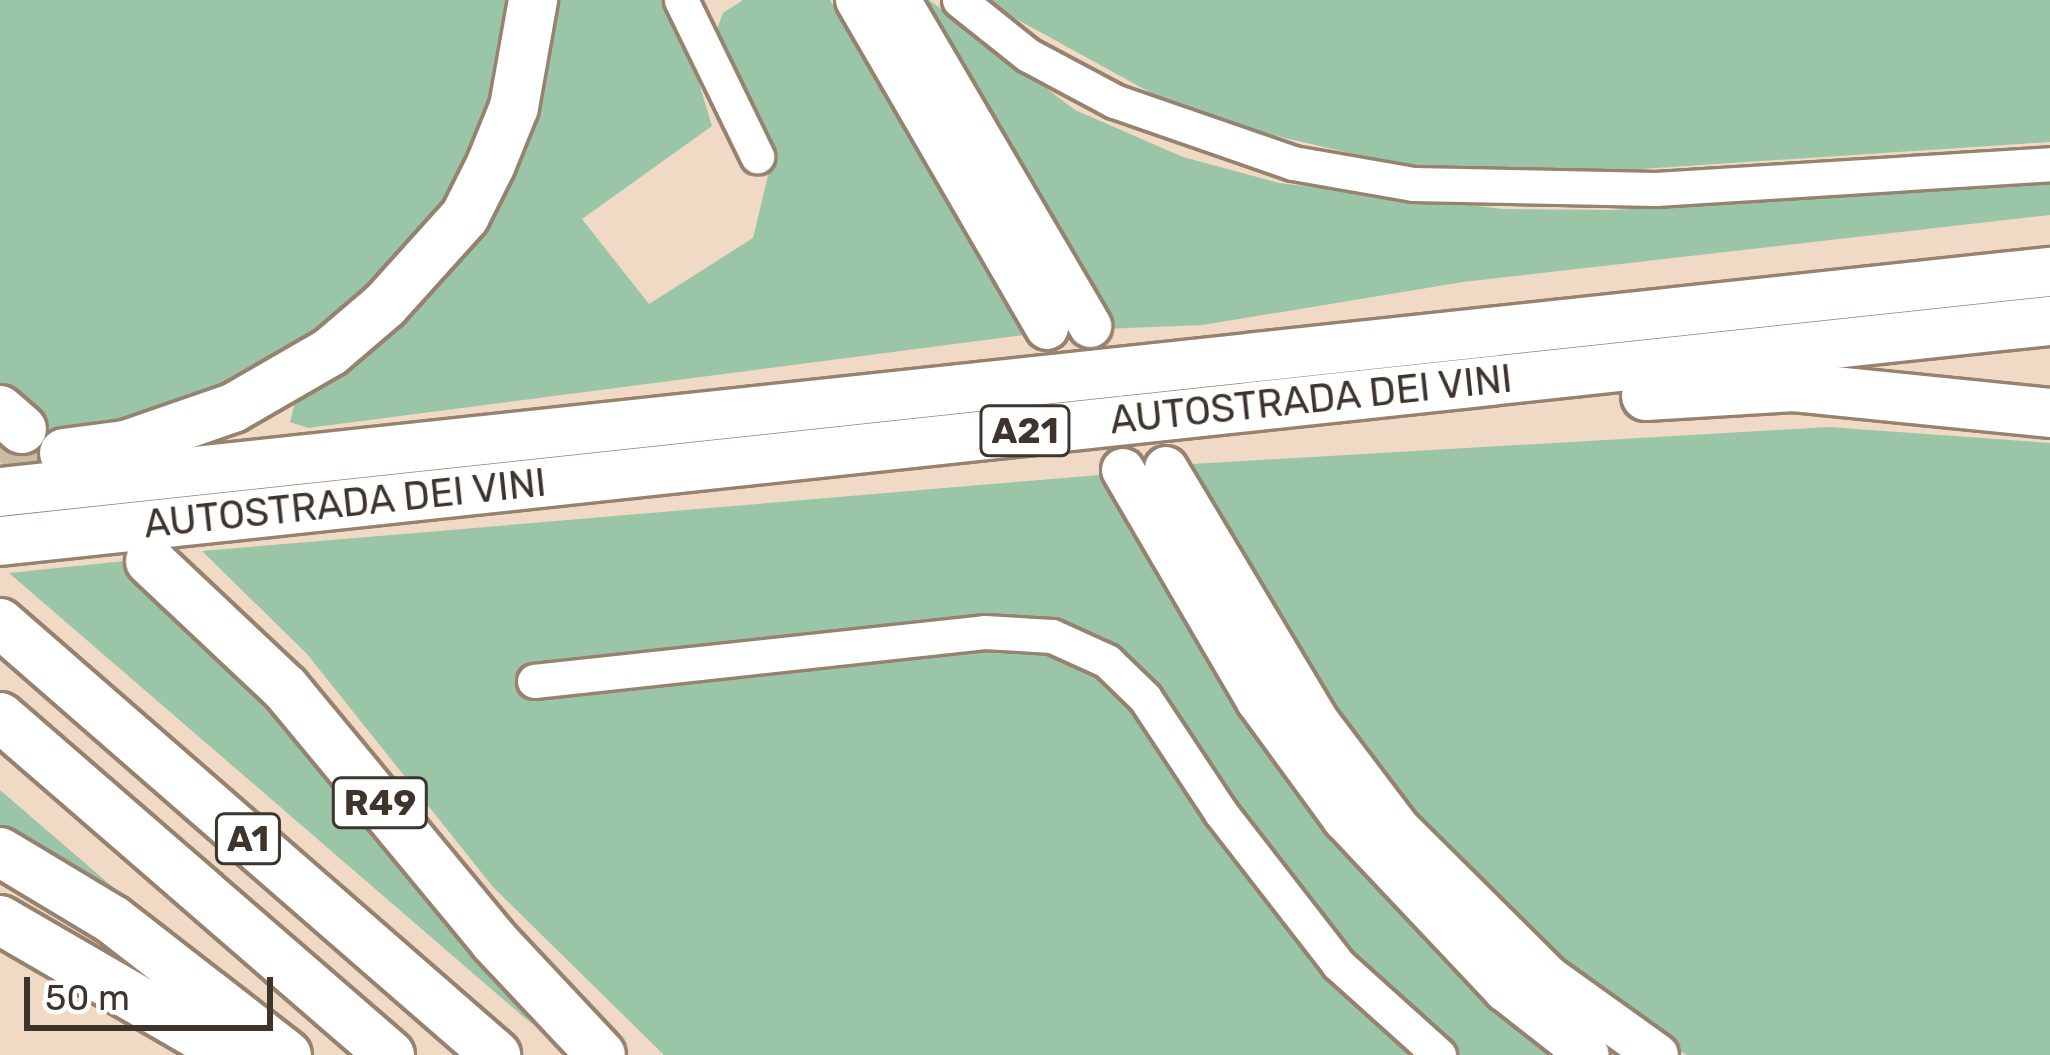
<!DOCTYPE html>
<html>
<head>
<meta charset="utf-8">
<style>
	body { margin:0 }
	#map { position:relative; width:2050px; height:1055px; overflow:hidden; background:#f0dac5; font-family:Rubik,sans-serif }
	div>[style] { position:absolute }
	.green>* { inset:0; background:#9bc5a7 }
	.highway-tunnel>* { height:48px; margin-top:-24px; transform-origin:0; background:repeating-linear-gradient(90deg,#ccb9a6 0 48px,transparent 0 72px) }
	.roads { filter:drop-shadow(3px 0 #96826f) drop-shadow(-3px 0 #96826f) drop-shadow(0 3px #96826f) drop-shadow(0 -3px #96826f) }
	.minor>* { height:33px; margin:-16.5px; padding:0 16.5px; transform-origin:16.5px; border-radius:16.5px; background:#fff }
	.major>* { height:42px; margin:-21px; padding:0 21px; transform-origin:21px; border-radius:21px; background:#fff }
	.highway>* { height:48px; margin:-24px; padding:0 24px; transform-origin:24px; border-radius:24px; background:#fff }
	span { translate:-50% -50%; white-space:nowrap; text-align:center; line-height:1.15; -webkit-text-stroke:10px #fff; paint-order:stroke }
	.shield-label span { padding:3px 9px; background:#fff; border:3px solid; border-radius:9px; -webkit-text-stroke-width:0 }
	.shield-label { font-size:36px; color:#3d342c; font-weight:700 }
	.street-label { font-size:39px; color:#3d342c }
	.scale { position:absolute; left:24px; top:977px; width:249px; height:54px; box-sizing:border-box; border:6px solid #3d342c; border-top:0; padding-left:15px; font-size:36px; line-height:42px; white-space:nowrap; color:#3d342c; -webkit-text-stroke:9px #fff; paint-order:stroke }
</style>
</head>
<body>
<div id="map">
	<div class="green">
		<i style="clip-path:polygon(0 0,513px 0,505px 78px,448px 210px,346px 319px,224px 392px,139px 417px,45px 429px,0 391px)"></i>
		<i style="clip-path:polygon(553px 0,663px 0,690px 53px,712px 126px,582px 219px,649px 304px,753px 238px,772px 159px,713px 40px,723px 13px,743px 0,830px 0,1024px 335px,308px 428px,290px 422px,296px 398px,400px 313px)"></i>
		<i style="clip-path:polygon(910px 0,929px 0,1075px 110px,1183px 157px,1279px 183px,1503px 209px,1612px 210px,2050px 183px,2050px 215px,1463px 282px,1203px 325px,1103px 329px)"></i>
		<i style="clip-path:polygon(982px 0,2050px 0,2050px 142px,1566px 174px,1410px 167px,1195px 117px)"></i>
		<i style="clip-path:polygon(1829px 427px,2050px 443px,2050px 1055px,1687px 1055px,1638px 1026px,1469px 877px,1386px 778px,1316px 680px,1192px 464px)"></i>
		<i style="clip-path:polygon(1099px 475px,1288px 771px,1365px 874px,1450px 965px,1558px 1055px,664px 1055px,493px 887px,307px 654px,202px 551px)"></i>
		<i style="clip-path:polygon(125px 561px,303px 742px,533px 1025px,9px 573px)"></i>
		<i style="clip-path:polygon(0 790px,179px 944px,0 832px)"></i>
	</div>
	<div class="highway-tunnel">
		<i style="left:3px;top:433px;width:113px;rotate:41deg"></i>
	</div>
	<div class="roads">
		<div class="minor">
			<i style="left:681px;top:0;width:174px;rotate:64deg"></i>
			<i style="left:959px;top:0;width:88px;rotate:38.6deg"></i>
			<i style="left:1028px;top:55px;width:98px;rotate:28.1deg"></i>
			<i style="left:1114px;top:101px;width:189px;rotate:19.1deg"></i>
			<i style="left:1293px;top:163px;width:122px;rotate:9.9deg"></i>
			<i style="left:1413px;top:184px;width:243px;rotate:1.2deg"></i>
			<i style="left:1656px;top:189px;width:395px;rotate:-3.6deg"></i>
			<i style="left:534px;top:681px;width:453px;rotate:-6.2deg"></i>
			<i style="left:984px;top:632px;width:68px;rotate:3.4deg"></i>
			<i style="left:1052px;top:636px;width:60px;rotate:24.4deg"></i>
			<i style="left:1107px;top:661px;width:53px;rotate:44.2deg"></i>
			<i style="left:1145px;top:698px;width:138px;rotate:56.5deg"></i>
			<i style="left:1221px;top:813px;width:191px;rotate:52.2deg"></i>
			<i style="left:1338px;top:964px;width:136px;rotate:42deg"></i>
		</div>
		<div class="major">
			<i style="left:857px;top:0;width:379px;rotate:59.9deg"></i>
			<i style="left:899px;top:0;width:378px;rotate:59.6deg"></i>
			<i style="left:1166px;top:468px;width:296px;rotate:59.1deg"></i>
			<i style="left:1318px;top:722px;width:134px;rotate:52.9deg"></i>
			<i style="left:1399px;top:829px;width:210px;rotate:44.8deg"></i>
			<i style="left:1548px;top:977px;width:134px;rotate:35.6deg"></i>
			<i style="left:1123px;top:470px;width:268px;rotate:59.7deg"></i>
			<i style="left:1258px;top:701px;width:146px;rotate:53.9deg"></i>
			<i style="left:1344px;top:819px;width:235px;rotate:46.7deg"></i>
			<i style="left:1505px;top:990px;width:105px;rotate:38.1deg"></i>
		</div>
		<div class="highway">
			<i style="left:1646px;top:396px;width:148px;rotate:-3.5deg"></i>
			<i style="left:1794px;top:387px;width:257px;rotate:5.8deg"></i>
			<i style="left:0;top:410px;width:29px;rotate:41deg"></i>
			<i style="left:64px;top:453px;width:63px;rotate:-7.4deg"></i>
			<i style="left:126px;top:445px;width:113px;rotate:-19.1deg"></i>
			<i style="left:233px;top:408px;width:112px;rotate:-30deg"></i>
			<i style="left:330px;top:352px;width:72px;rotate:-40.5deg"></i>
			<i style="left:385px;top:305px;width:120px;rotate:-48deg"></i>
			<i style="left:465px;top:216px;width:58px;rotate:-63.4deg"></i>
			<i style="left:491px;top:164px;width:61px;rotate:-68deg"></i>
			<i style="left:514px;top:107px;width:109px;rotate:-79.9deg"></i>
			<i style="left:0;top:492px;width:2062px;rotate:-6.13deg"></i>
			<i style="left:0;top:541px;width:2062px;rotate:-6.13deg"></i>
			<i style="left:150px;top:561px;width:185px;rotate:43.3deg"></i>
			<i style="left:285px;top:688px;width:328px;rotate:50.4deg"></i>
			<i style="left:494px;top:941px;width:156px;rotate:46.8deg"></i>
			<i style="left:0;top:623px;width:658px;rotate:41.05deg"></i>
			<i style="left:0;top:717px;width:516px;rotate:40.91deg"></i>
			<i style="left:0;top:852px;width:132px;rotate:31deg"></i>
			<i style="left:113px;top:920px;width:220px;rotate:37.8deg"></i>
			<i style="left:0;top:920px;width:269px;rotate:30.1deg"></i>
		</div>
	</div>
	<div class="shield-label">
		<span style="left:1025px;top:431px">A21</span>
		<span style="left:380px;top:803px">R49</span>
		<span style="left:248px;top:839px">A1</span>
	</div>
	<div class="street-label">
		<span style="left:1311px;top:400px;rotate:-6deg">AUTOSTRADA DEI VINI</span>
		<span style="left:345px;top:504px;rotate:-6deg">AUTOSTRADA DEI VINI</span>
	</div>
	<div class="scale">50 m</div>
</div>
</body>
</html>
